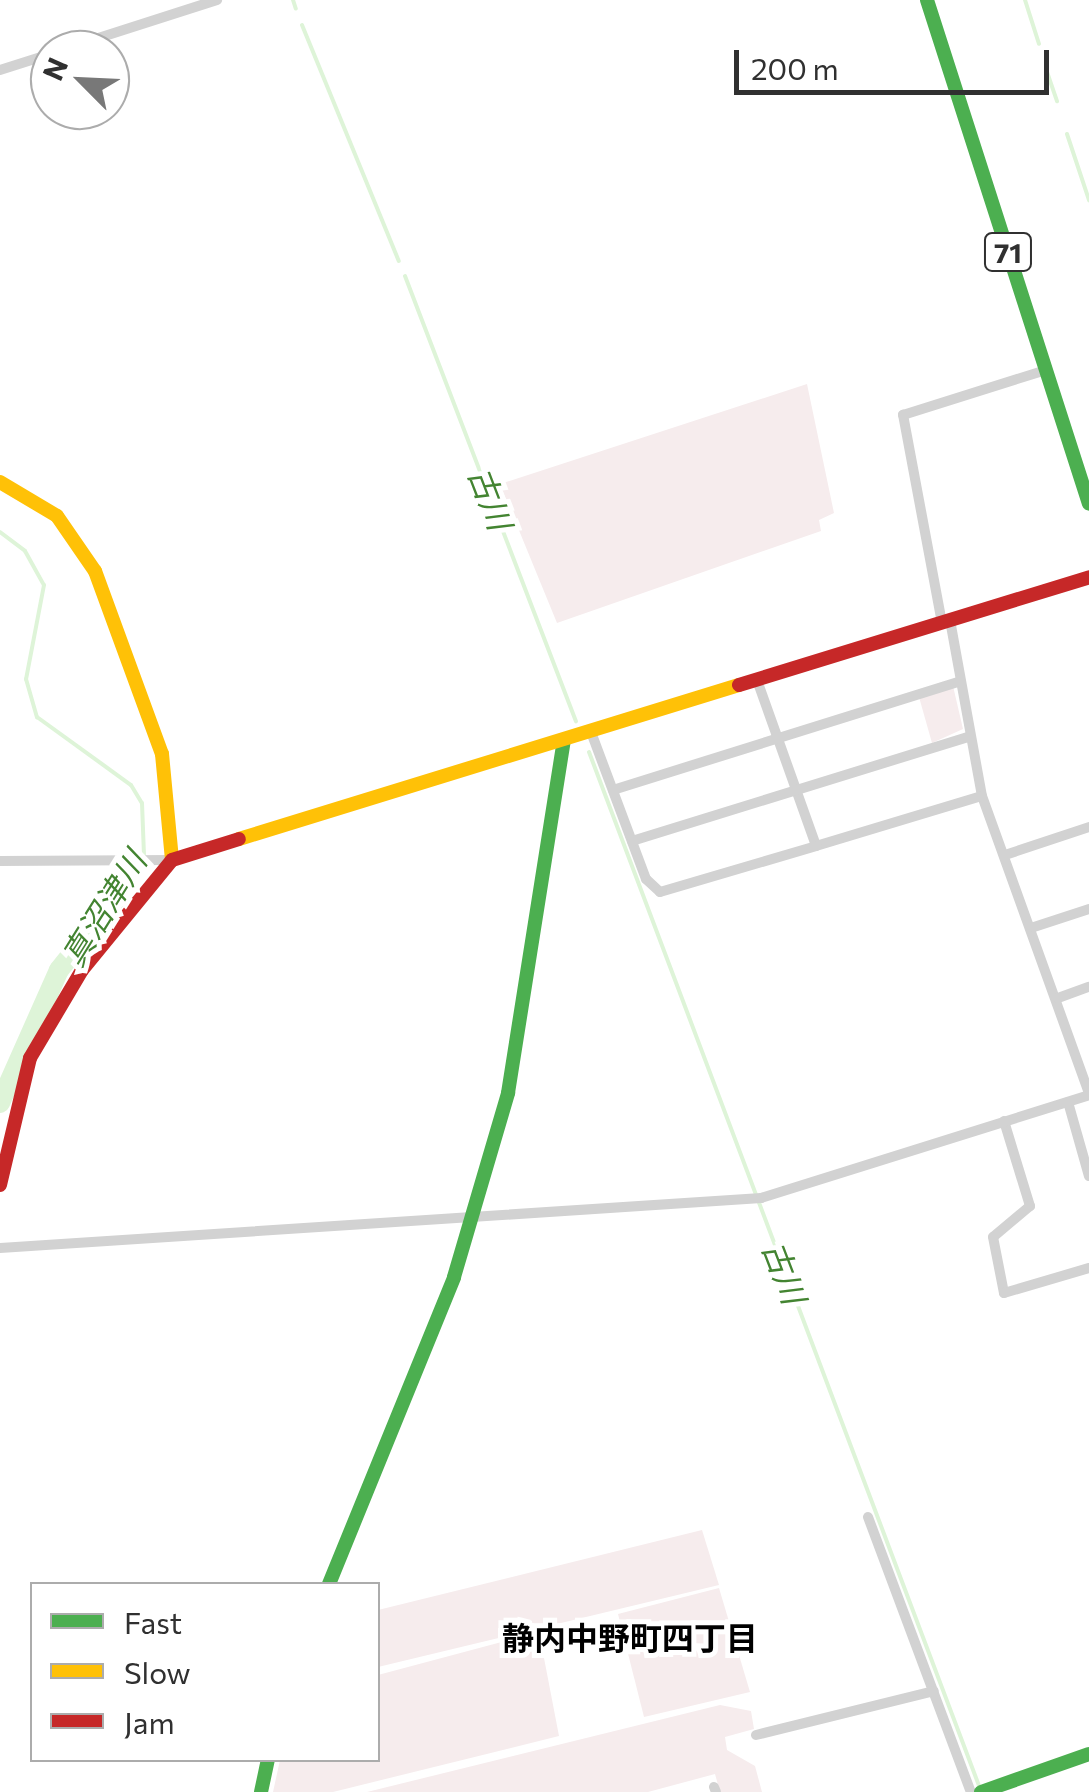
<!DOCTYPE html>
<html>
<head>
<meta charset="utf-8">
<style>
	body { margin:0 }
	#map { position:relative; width:1089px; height:1792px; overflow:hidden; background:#fff; font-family:Commissioner,"Noto Sans JP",sans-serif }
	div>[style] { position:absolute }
	.green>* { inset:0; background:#f6eced }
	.stream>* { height:4px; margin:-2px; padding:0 2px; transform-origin:2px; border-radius:2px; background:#def4d8 }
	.river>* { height:20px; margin:-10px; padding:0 10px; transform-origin:10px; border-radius:10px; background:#def4d8 }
	.street>* { height:10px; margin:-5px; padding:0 5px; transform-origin:5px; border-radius:5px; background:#d2d2d2 }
	.fast>* { height:14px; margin:-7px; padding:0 7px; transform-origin:7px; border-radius:7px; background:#4caf50 }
	.slow>* { height:14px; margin:-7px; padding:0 7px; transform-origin:7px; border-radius:7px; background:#ffc107 }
	.jam>* { height:14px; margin:-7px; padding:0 7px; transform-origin:7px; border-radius:7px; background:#c62828 }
	span { translate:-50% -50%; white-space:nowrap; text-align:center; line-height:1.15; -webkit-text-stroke:10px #fff; paint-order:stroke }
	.shield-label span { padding:2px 8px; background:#fff; border:2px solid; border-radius:8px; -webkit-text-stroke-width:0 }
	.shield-label { font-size:28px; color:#303030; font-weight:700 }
	.water-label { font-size:32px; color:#438431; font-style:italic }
	.neighbourhood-label { font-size:32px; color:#000; font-weight:700 }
	.legend { position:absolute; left:30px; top:1582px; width:350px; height:180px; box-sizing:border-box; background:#fff; border:2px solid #acacac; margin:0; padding:12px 18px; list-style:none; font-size:30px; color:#303030 }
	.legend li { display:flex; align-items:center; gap:20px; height:50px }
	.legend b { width:50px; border:2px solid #acacac }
	.north { position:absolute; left:30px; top:30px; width:100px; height:100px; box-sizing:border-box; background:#fff; border:2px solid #acacac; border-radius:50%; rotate:294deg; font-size:28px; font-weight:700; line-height:40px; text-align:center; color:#303030 }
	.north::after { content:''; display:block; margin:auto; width:35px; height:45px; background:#787878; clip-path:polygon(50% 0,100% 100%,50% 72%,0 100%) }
	.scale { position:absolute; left:734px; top:50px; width:315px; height:45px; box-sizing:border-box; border:5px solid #303030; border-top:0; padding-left:12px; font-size:30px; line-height:35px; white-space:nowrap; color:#303030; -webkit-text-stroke:8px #fff; paint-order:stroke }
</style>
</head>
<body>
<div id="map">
	<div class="green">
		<i style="clip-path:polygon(807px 384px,834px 513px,819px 520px,821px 531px,557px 623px,500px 484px)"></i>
		<i style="clip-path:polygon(953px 686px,963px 729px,932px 743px,919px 697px)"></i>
		<i style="clip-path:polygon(702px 1530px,719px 1585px,378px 1667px,378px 1610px)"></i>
		<i style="clip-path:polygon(719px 1588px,750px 1692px,644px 1717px,618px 1614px)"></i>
		<i style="clip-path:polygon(539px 1632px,559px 1736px,333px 1792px,273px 1792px,280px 1760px,378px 1760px,378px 1675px)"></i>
		<i style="clip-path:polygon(720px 1705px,751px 1711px,754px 1729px,725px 1737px,727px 1750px,755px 1766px,762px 1792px,720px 1792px,715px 1774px,648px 1792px,367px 1792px)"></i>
	</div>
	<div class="stream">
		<i style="left:293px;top:0;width:9px;rotate:72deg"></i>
		<i style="left:1025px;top:0;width:46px;rotate:72.3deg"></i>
		<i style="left:302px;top:25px;width:255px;rotate:67.7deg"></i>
		<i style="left:1047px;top:72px;width:31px;rotate:71deg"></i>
		<i style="left:1067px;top:134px;width:70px;rotate:71.6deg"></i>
		<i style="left:405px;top:276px;width:477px;rotate:69deg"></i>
		<i style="left:0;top:532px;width:31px;rotate:37deg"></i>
		<i style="left:25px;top:551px;width:39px;rotate:61deg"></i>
		<i style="left:44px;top:585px;width:96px;rotate:100.8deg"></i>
		<i style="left:26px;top:679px;width:40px;rotate:74deg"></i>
		<i style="left:37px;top:717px;width:116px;rotate:35.9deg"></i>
		<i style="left:131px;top:785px;width:21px;rotate:59deg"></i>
		<i style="left:142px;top:803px;width:52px;rotate:87.8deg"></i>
		<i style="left:144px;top:855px;width:49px;rotate:122.4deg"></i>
		<i style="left:589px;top:752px;width:1105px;rotate:69.33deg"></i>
	</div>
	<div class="river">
		<i style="left:0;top:1103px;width:145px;rotate:-66.1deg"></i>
		<i style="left:59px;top:970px;width:95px;rotate:-51.4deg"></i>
	</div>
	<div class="street">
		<i style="left:61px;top:50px;width:164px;rotate:-17.8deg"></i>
		<i style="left:0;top:70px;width:52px;rotate:-17.7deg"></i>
		<i style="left:950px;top:620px;width:179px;rotate:79.7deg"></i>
		<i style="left:982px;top:796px;width:317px;rotate:70.2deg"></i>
		<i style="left:942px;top:623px;width:212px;rotate:-100.6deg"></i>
		<i style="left:903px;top:415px;width:150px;rotate:-17.5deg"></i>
		<i style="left:757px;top:680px;width:176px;rotate:70.4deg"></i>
		<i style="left:816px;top:846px;width:173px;rotate:-16.8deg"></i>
		<i style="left:591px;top:732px;width:157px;rotate:69.5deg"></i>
		<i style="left:646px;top:879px;width:19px;rotate:43deg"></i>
		<i style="left:660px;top:892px;width:163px;rotate:-16.4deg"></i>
		<i style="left:613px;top:790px;width:364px;rotate:-17.4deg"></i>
		<i style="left:632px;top:841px;width:353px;rotate:-17.2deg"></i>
		<i style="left:1005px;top:855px;width:89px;rotate:-18.4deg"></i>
		<i style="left:0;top:861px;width:172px;rotate:-0.3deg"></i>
		<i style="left:1034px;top:927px;width:58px;rotate:-18.1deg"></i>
		<i style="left:1058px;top:998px;width:33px;rotate:-20deg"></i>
		<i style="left:1068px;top:1102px;width:77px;rotate:74.2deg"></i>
		<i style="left:1004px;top:1121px;width:89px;rotate:73deg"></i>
		<i style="left:1030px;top:1206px;width:48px;rotate:140deg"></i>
		<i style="left:993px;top:1237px;width:57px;rotate:78.9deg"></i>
		<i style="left:1004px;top:1293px;width:89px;rotate:-16.4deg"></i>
		<i style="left:0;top:1248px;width:763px;rotate:-3.76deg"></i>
		<i style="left:761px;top:1198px;width:344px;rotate:-17.4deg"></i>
		<i style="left:868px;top:1517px;width:294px;rotate:69.5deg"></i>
		<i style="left:756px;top:1735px;width:183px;rotate:-13.9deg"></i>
		<i style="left:714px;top:1787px;width:5px;rotate:68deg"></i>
	</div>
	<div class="fast">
		<i style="left:927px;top:0;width:529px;rotate:72.18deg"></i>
		<i style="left:329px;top:1584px;width:331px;rotate:-67.8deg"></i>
		<i style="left:454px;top:1277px;width:192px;rotate:-73.6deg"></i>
		<i style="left:508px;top:1093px;width:356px;rotate:-81deg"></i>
		<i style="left:261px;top:1792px;width:33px;rotate:-78deg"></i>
		<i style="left:981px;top:1792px;width:114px;rotate:-19.4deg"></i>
	</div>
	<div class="slow">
		<i style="left:0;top:482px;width:66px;rotate:30.8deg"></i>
		<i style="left:57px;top:516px;width:67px;rotate:55.4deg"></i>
		<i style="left:95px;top:571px;width:195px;rotate:69.9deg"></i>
		<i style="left:162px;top:754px;width:106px;rotate:84.6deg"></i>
		<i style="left:239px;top:839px;width:523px;rotate:-17.12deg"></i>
	</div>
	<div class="jam">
		<i style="left:739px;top:685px;width:366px;rotate:-17.1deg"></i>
		<i style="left:0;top:1185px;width:130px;rotate:-76.7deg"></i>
		<i style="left:30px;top:1058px;width:102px;rotate:-59.4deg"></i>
		<i style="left:82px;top:970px;width:142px;rotate:-50.7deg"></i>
		<i style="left:172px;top:860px;width:70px;rotate:-17.4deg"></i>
	</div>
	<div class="shield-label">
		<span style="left:1008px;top:252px">71</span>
	</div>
	<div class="water-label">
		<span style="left:491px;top:498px;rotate:69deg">古川</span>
		<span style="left:103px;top:908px;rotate:-58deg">真沼津川</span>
		<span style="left:785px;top:1272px;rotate:69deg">古川</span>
	</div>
	<div class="neighbourhood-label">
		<span style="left:630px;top:1637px">静内中野町四丁目</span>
	</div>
	<ul class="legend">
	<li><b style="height:12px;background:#4caf50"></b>Fast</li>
	<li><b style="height:12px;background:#ffc107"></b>Slow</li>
	<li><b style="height:12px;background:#c62828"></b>Jam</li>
	</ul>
	<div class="north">N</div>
	<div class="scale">200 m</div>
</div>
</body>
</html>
